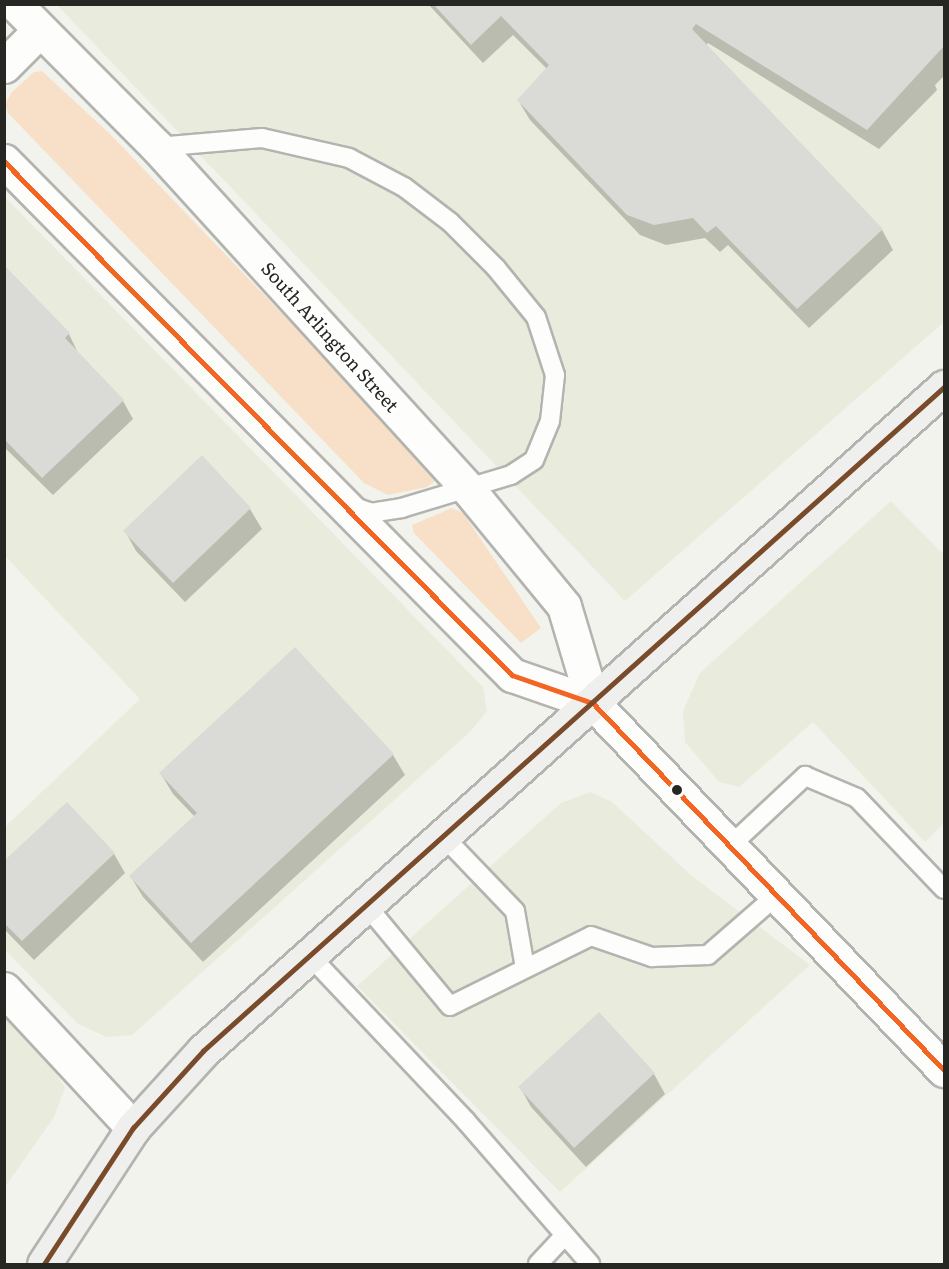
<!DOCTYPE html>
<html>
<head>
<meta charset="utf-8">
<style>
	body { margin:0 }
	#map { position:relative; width:949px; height:1269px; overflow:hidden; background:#f2f3ec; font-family:Literata,serif }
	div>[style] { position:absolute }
	.built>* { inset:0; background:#e9ebdc }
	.green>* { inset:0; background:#f8e0c8 }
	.shadow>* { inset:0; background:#0003 }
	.building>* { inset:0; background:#dadbd6 }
	.roads { filter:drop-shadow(2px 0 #b3b4af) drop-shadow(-2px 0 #b3b4af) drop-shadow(0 2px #b3b4af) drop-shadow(0 -2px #b3b4af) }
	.service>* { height:18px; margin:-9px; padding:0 9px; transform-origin:9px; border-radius:9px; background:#fdfdfc }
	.minor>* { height:33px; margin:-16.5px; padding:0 16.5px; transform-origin:16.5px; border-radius:16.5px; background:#fdfdfc }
	.secondary>* { height:33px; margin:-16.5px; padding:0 16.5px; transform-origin:16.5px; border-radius:16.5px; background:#eff0ee }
	.bus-1>* { height:4.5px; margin:-2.25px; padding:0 2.25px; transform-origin:2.25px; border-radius:2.25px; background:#f26522 }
	.bus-2>* { height:4.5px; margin:-2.25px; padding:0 2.25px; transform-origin:2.25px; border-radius:2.25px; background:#7a4b2a }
	.dots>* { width:16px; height:16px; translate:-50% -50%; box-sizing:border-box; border:3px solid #fff; border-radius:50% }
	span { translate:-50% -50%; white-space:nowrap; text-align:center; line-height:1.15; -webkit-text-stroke:4.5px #fff; paint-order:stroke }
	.street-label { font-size:18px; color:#262722 }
	.frame { position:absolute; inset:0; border:6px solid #262722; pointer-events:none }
</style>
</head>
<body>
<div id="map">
	<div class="built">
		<i style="clip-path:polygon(57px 5px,944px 5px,944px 322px,625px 601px)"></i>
		<i style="clip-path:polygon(4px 196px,483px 687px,487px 711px,470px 732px,132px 1035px,107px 1037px,78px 1024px,5px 950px,5px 827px,140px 699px,5px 556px)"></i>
		<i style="clip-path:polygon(891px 501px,944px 555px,944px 823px,925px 842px,813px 722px,739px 787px,719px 782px,685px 742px,683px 711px,700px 673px)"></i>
		<i style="clip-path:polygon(590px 792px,612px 802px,692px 876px,810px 965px,560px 1192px,357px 986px,561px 803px)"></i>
		<i style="clip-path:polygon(5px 1016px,49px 1063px,65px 1088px,54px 1117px,5px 1187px)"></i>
	</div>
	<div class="green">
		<i style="clip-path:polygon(42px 71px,110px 134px,430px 468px,436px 480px,427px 487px,388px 495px,364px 483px,8px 113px,5px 104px,12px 92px,34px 72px)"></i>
		<i style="clip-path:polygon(452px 508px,463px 513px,541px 628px,521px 643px,414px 533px,412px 525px)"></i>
	</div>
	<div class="shadow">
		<i style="clip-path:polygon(428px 4px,944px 4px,944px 76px,935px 85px,937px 90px,879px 149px,708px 43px,706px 46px,882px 230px,893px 250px,809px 328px,728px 245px,720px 252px,705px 238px,666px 245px,640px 235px,530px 120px,518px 100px,547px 69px,513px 35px,483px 63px)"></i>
		<i style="clip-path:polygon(13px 276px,69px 334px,78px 353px,123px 401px,133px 419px,53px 495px,4px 447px,4px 285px)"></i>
		<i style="clip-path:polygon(250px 509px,262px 529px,185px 602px,136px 551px,125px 531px)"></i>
		<i style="clip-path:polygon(393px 755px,405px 775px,203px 962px,143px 897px,131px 877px,195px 817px,173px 794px,161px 774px)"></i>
		<i style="clip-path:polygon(114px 854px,125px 873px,34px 960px,4px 929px,4px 863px)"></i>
		<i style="clip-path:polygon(599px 1014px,654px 1074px,665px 1094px,586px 1167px,531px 1107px,520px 1087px)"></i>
	</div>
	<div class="building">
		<i style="clip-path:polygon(433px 4px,945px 4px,945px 45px,867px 130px,696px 24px,692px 29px,883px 229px,797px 309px,716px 226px,707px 233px,693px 218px,654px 225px,627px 215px,517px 100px,549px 65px,501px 16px,471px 45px)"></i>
		<i style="clip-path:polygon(4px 265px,70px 333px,65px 338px,124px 400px,42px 478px,4px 439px)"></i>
		<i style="clip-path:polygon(202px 455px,251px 508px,173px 583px,123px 531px)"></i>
		<i style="clip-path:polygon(295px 647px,394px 754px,191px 943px,129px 876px,197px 813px,159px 773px)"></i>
		<i style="clip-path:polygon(67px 802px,115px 853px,22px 941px,4px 923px,4px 861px)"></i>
		<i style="clip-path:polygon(599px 1012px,655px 1073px,574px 1148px,518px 1087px)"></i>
	</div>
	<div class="roads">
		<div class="service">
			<i style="left:157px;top:147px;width:105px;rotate:-4.9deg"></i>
			<i style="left:262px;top:138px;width:89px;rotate:12.9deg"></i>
			<i style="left:349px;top:158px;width:62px;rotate:27.8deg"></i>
			<i style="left:404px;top:187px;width:58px;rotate:37.3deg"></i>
			<i style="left:450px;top:222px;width:65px;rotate:45deg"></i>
			<i style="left:496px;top:268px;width:63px;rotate:50.8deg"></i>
			<i style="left:536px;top:317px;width:61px;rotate:71.9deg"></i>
			<i style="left:555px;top:375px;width:46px;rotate:96.2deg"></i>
			<i style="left:550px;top:421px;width:42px;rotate:112.3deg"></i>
			<i style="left:534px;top:460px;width:27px;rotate:147deg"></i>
			<i style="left:511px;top:475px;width:114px;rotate:163.2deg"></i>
			<i style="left:402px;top:508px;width:30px;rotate:171deg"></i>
			<i style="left:372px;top:513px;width:21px;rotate:-161deg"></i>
			<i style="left:443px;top:836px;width:104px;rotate:46.2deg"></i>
			<i style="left:515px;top:911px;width:58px;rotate:80deg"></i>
			<i style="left:730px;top:846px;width:103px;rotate:-43deg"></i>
			<i style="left:805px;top:776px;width:56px;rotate:22.9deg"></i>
			<i style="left:857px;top:798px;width:126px;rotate:46.3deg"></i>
			<i style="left:366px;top:905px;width:131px;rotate:50.3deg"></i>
			<i style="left:450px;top:1006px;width:157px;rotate:-26.4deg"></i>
			<i style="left:591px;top:936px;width:65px;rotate:19deg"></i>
			<i style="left:652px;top:957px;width:56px;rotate:-2deg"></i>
			<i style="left:708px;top:955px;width:91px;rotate:-41deg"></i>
			<i style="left:310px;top:956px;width:226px;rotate:46.6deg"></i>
			<i style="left:465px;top:1120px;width:191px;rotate:49deg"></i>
			<i style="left:538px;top:1264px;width:38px;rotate:-47deg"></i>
		</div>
		<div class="minor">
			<i style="left:15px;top:4px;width:202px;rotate:45.2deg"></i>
			<i style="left:157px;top:147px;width:462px;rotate:47.7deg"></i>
			<i style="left:468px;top:489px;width:151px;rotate:50.6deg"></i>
			<i style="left:564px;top:606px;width:101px;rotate:73.4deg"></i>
			<i style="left:4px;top:66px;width:51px;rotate:-45deg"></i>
			<i style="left:4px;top:161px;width:723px;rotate:45.34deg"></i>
			<i style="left:512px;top:675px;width:86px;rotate:19.1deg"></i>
			<i style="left:593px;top:703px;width:508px;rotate:46.28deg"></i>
			<i style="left:4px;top:989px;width:190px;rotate:47.1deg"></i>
		</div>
		<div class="secondary">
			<i style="left:44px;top:1264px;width:163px;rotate:-56.8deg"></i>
			<i style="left:133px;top:1128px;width:104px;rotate:-47.7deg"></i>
			<i style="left:203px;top:1051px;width:995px;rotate:-41.86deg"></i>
		</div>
	</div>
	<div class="bus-1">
		<i style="left:4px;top:161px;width:723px;rotate:45.34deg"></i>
		<i style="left:512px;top:675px;width:86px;rotate:19.1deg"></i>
		<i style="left:593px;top:703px;width:508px;rotate:46.28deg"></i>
	</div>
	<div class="bus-2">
		<i style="left:44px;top:1264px;width:163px;rotate:-56.8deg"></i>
		<i style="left:133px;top:1128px;width:104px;rotate:-47.7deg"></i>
		<i style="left:203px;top:1051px;width:995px;rotate:-41.86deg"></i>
	</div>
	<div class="dots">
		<i style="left:677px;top:790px;background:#262722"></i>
	</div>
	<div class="street-label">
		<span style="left:330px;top:337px;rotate:48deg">South Arlington Street</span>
	</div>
	<div class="frame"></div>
</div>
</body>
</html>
